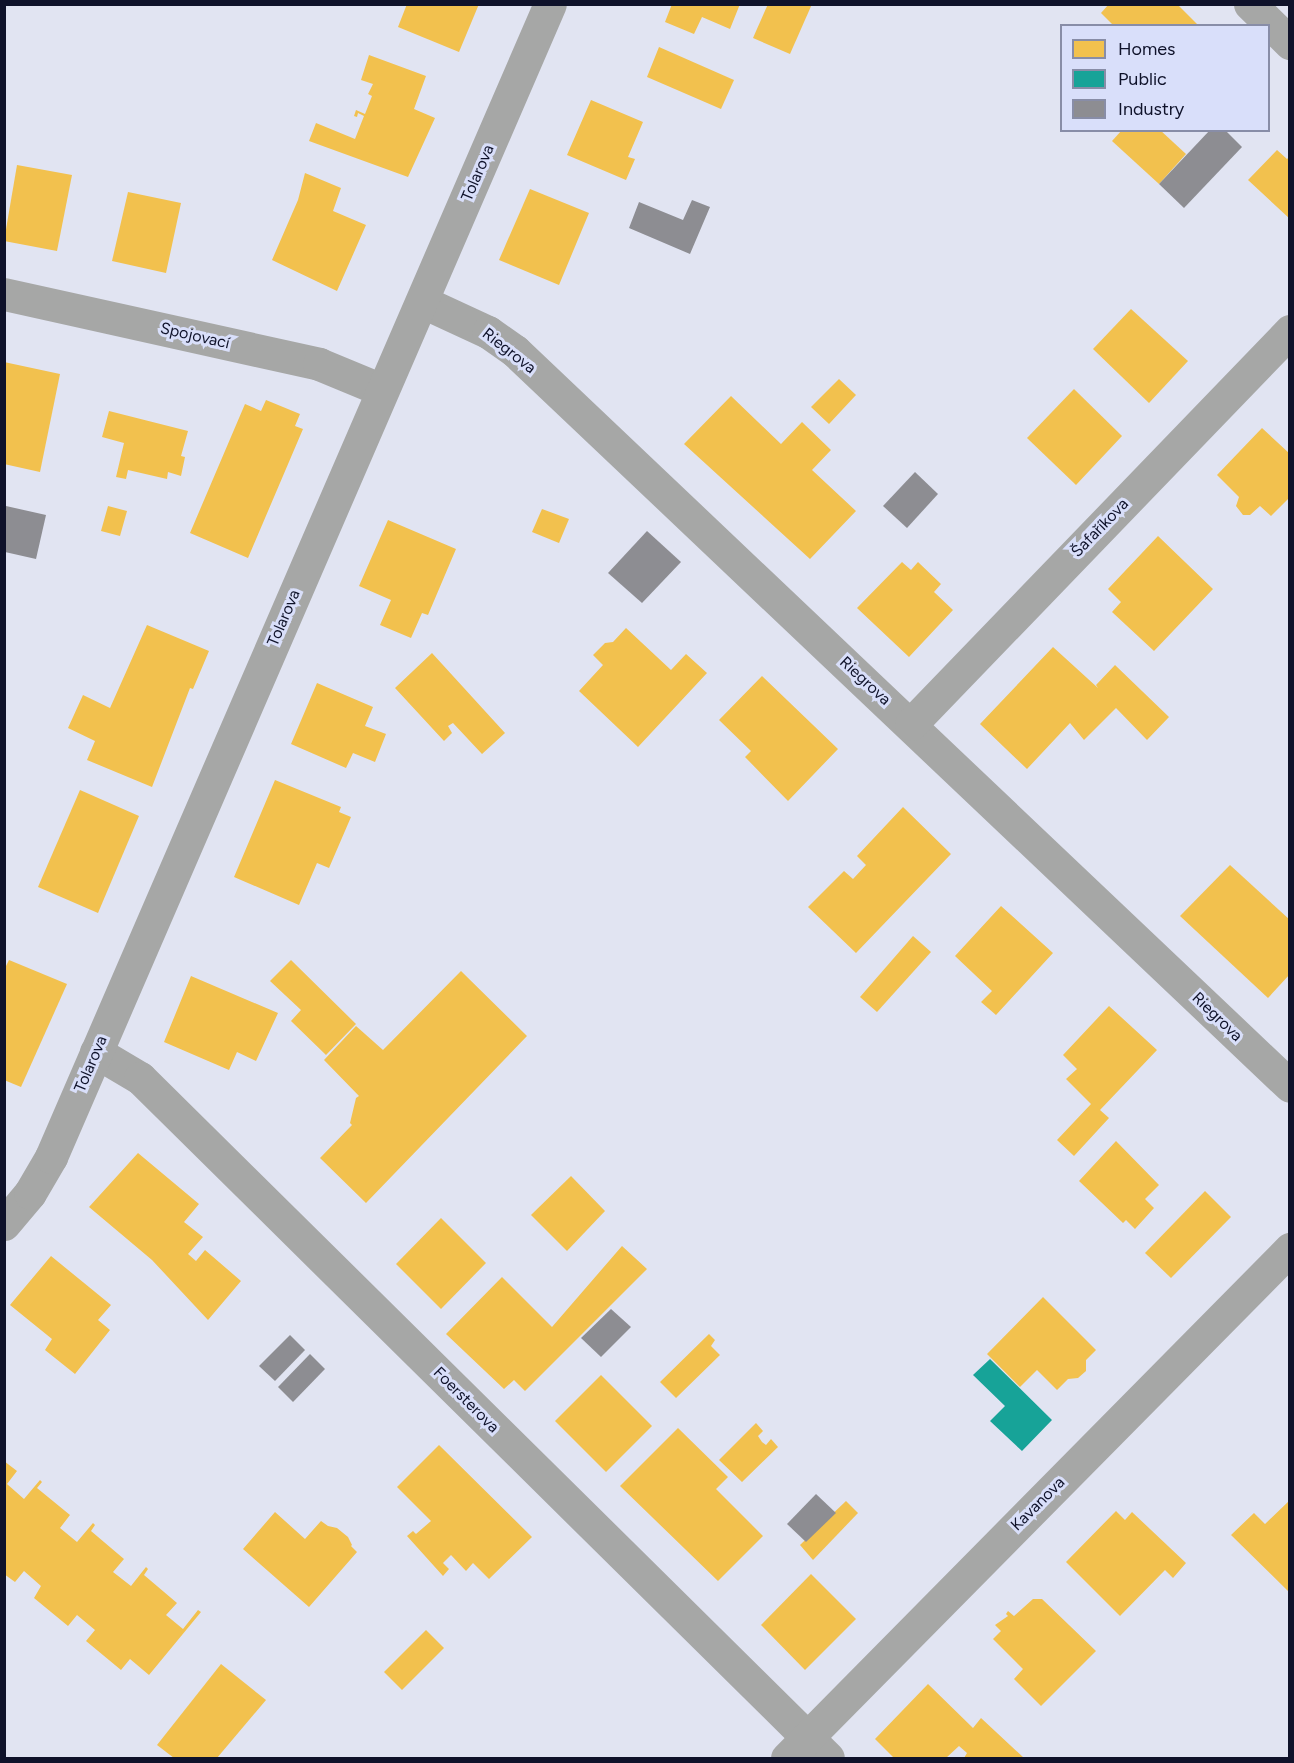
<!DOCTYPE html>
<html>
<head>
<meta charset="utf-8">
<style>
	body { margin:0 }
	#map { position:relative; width:1294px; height:1763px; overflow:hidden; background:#e1e4f2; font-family:Figtree,sans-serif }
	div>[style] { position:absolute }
	.homes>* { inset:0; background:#f2c14e }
	.public>* { inset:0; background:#17a398 }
	.industry>* { inset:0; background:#8d8d92 }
	.street>* { height:33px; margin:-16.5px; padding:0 16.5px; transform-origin:16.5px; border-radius:16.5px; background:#a6a7a6 }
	span { translate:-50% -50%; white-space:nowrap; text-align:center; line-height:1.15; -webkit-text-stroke:6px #d9dffa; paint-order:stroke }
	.street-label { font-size:16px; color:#0f122a }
	.frame { position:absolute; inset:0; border:6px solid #0f122a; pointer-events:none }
	.legend { position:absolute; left:1060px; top:24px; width:210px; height:108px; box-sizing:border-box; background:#d9dffa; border:2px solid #888da7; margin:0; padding:8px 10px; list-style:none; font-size:18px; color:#0f122a }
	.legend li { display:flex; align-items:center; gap:12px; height:30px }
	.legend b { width:30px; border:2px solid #888da7 }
</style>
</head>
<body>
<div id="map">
	<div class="homes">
		<i style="clip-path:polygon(407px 4px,479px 4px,459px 52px,398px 27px)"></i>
		<i style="clip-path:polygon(672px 4px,740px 4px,730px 29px,702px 17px,694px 34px,665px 22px)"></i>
		<i style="clip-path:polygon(768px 4px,812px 4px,790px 54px,753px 38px)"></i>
		<i style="clip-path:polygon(1109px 4px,1177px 4px,1199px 26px,1114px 26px,1101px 13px)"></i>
		<i style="clip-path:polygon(659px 47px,734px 80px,721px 109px,647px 77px)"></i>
		<i style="clip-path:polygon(369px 55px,426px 76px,414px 109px,435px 118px,408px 177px,309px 141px,316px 123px,355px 139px,364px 116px,358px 113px,357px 117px,354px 116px,356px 110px,365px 114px,372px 96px,368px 94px,373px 84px,361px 80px)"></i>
		<i style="clip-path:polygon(591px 100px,643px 122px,628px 157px,635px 159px,626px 180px,567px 155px)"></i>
		<i style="clip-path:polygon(1122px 130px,1160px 130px,1186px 154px,1159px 184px,1112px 141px)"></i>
		<i style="clip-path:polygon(1277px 150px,1287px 159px,1290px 156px,1290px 219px,1248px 180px)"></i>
		<i style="clip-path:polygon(17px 165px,72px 175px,57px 251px,4px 241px)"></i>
		<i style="clip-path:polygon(305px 173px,341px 188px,333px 211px,366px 225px,337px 291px,272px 260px,298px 200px)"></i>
		<i style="clip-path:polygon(530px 189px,589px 213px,559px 285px,499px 260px)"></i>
		<i style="clip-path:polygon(128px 192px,181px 203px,166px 273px,112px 261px)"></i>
		<i style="clip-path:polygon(1131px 309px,1188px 361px,1149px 403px,1093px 349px)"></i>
		<i style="clip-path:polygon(4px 362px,60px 374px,40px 472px,4px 464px)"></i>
		<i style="clip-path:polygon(839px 379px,856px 395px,829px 424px,811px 407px)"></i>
		<i style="clip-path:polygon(1074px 389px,1122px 436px,1076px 485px,1027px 438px)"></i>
		<i style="clip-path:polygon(731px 396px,781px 444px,802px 422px,831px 450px,812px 470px,856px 511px,810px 559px,684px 444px)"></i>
		<i style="clip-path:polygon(266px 400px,300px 414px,295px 426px,303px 429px,248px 558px,190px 533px,245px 404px,261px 411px)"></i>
		<i style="clip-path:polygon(109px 411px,188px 431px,181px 456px,185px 457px,181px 476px,168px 472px,167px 479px,128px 470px,126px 479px,116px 477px,124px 443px,102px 437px)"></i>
		<i style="clip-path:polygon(1262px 428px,1290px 454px,1290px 497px,1271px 516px,1260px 506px,1250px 515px,1243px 515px,1236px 506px,1239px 497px,1217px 475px)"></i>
		<i style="clip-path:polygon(108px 506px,127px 511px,120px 536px,101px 531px)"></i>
		<i style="clip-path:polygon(542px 509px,569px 519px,559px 543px,532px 532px)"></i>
		<i style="clip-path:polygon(388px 520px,456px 549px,428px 615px,422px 613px,411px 638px,380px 625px,391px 600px,359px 586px)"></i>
		<i style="clip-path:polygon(1158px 536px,1213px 589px,1154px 651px,1112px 612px,1121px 602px,1108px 589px)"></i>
		<i style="clip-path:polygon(902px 562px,911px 570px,918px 562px,941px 584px,934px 592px,953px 610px,909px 657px,857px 608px)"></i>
		<i style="clip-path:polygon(147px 625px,209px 651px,193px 689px,190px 688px,152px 787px,87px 760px,95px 741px,68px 728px,83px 695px,110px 708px)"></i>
		<i style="clip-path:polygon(626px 628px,671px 670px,686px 654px,707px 673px,638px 747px,579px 691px,603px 665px,593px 655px,605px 643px,613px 642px)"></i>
		<i style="clip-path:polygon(1053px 647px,1098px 688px,1096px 685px,1115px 665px,1169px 717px,1147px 740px,1116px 708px,1084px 740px,1070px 723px,1027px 769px,980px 724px)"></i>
		<i style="clip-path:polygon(432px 653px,505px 733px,482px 754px,453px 723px,448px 726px,452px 733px,444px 741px,395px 688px)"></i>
		<i style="clip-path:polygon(762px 676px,838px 749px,788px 801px,745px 757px,751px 751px,719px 720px)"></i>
		<i style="clip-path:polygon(317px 683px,373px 707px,365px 726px,386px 734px,375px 762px,353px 753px,346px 768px,291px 744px)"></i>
		<i style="clip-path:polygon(275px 780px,341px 807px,339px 812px,351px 817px,329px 868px,317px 863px,299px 905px,234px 877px)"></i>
		<i style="clip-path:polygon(80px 790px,139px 816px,98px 913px,38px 887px)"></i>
		<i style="clip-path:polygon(903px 807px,951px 854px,856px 953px,808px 907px,844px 871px,853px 879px,866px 865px,857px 856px)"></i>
		<i style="clip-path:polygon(1230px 865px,1290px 920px,1290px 974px,1268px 998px,1180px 916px)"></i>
		<i style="clip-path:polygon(1001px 906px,1053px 953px,996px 1015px,981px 1002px,992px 991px,955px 956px)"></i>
		<i style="clip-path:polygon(913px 936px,931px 952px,877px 1012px,860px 997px)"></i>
		<i style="clip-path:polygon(9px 960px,67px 984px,21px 1087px,4px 1080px,4px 970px)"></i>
		<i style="clip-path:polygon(291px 960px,356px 1024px,326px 1055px,291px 1021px,301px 1010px,270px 981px)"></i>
		<i style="clip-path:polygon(461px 971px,527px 1036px,366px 1203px,320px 1158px,352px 1125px,350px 1123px,356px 1098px,359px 1096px,324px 1060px,356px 1026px,383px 1050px)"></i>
		<i style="clip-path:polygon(191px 976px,278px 1013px,256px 1061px,237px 1052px,229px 1070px,164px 1042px)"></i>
		<i style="clip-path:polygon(1109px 1006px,1157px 1050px,1100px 1110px,1109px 1118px,1074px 1156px,1057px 1140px,1091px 1104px,1066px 1079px,1077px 1069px,1063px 1055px)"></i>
		<i style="clip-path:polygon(1116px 1141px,1159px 1185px,1145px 1199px,1154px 1208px,1135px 1229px,1126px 1220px,1123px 1223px,1079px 1181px)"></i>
		<i style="clip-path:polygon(138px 1153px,199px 1204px,184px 1222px,203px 1237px,188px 1254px,196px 1261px,205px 1250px,241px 1281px,208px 1320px,152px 1260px,89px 1207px)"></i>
		<i style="clip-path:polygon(571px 1176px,605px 1211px,567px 1251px,531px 1215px)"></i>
		<i style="clip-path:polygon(1205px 1191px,1231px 1217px,1171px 1278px,1145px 1253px)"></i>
		<i style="clip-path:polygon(441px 1218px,486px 1263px,441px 1309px,396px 1264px)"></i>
		<i style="clip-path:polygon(622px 1246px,647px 1269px,525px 1391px,514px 1380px,504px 1389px,446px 1334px,502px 1277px,552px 1327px)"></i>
		<i style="clip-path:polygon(51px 1256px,111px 1305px,98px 1320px,110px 1330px,75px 1374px,45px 1350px,52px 1339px,10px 1305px)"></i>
		<i style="clip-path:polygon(1043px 1297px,1096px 1350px,1086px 1360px,1086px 1371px,1078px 1378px,1068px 1379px,1057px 1390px,1037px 1370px,1020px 1387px,987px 1354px)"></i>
		<i style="clip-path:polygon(709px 1334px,715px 1340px,711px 1346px,720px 1355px,676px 1398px,660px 1382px)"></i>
		<i style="clip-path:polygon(601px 1375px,652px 1426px,606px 1472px,555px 1421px)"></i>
		<i style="clip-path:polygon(756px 1423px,763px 1431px,758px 1436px,762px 1442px,766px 1445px,771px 1439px,778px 1447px,742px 1482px,719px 1460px)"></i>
		<i style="clip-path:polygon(678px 1428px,728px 1477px,716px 1489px,763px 1536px,718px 1581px,620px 1486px)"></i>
		<i style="clip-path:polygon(439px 1445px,532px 1537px,489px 1579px,473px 1563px,466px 1571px,451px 1555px,443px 1563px,449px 1569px,443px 1576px,407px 1536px,413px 1531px,416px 1534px,431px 1521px,397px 1487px)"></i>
		<i style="clip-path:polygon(4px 1461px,17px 1471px,7px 1484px,24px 1499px,40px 1480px,42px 1482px,37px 1488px,70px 1515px,60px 1528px,77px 1542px,93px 1523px,95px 1525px,91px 1531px,124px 1559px,113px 1572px,131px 1586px,146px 1567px,148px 1569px,144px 1575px,177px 1603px,166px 1615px,183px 1629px,198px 1610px,201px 1612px,149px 1675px,130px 1659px,121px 1670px,86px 1641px,95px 1630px,77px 1615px,68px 1626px,34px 1598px,41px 1586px,24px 1571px,15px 1582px,4px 1574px)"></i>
		<i style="clip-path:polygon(1290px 1500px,1290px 1593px,1231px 1535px,1254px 1513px,1265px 1524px)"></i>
		<i style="clip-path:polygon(846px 1501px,858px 1513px,813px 1560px,800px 1545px)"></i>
		<i style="clip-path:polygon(1116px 1511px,1125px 1520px,1132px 1512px,1186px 1563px,1173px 1578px,1165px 1570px,1120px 1616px,1066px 1562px)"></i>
		<i style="clip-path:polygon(275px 1512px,305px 1539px,321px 1521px,328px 1526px,337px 1528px,348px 1537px,352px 1545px,351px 1546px,357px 1552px,309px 1607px,243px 1549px)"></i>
		<i style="clip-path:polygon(811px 1574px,856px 1619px,805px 1670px,761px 1625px)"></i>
		<i style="clip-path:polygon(1033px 1599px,1042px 1599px,1096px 1651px,1041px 1706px,1014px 1679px,1023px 1669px,993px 1639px,1001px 1631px,995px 1625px,1008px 1616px,1006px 1614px,1008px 1611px,1014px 1616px)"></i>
		<i style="clip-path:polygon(426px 1630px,444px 1648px,402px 1690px,384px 1672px)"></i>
		<i style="clip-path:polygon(221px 1664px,266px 1700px,217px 1758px,174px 1758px,157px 1745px)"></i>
		<i style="clip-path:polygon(928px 1684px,973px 1728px,981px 1718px,1024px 1758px,964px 1758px,967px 1753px,959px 1746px,946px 1758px,894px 1758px,875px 1739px)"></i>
	</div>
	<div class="public">
		<i style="clip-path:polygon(990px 1359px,1052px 1420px,1022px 1451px,990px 1421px,1005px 1406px,973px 1375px)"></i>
	</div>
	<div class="industry">
		<i style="clip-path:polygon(1210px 130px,1225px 130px,1242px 147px,1184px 208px,1159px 184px)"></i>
		<i style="clip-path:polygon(692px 200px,710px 207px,690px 254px,629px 228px,639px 202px,683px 220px)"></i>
		<i style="clip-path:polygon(915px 472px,938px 494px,907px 528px,883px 506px)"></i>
		<i style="clip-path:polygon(6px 506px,46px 515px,36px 559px,5px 552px)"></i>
		<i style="clip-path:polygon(647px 531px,681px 562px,642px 603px,608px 573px)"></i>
		<i style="clip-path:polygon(611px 1309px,631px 1327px,601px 1357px,581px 1338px)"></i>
		<i style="clip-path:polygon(290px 1335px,305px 1350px,275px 1381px,259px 1366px)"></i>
		<i style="clip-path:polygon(310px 1354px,325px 1369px,293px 1402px,278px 1387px)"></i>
		<i style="clip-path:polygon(816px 1494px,836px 1513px,806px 1542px,787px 1524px)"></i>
	</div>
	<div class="street">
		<i style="left:1250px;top:4px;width:56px;rotate:44.3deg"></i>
		<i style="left:4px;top:294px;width:323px;rotate:12.5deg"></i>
		<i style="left:319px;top:364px;width:68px;rotate:22.4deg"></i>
		<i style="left:423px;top:302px;width:72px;rotate:24.8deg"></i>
		<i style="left:488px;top:332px;width:33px;rotate:35deg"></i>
		<i style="left:515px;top:351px;width:1068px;rotate:43.48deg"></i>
		<i style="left:911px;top:724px;width:546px;rotate:-46.04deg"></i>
		<i style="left:96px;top:1052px;width:51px;rotate:30.6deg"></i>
		<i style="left:140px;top:1078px;width:967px;rotate:44.66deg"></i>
		<i style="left:4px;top:1224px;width:40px;rotate:-50deg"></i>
		<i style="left:30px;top:1193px;width:42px;rotate:-59.7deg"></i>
		<i style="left:51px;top:1157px;width:1256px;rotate:-66.6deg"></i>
		<i style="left:787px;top:1758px;width:716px;rotate:-45.34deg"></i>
	</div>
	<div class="street-label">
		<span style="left:478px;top:173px;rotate:-67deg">Tolarova</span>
		<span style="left:195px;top:336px;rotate:13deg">Spojovací</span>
		<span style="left:509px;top:351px;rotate:38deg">Riegrova</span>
		<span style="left:1100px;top:528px;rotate:-46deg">Šafaříkova</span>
		<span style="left:284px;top:618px;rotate:-67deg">Tolarova</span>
		<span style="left:865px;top:681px;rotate:43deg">Riegrova</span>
		<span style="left:1217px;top:1017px;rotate:44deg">Riegrova</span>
		<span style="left:91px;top:1064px;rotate:-67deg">Tolarova</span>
		<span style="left:466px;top:1400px;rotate:45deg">Foersterova</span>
		<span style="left:1038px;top:1504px;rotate:-45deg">Kavanova</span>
	</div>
	<div class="frame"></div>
	<ul class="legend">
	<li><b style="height:16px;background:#f2c14e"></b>Homes</li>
	<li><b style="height:16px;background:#17a398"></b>Public</li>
	<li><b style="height:16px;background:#8d8d92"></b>Industry</li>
	</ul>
</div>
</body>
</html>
